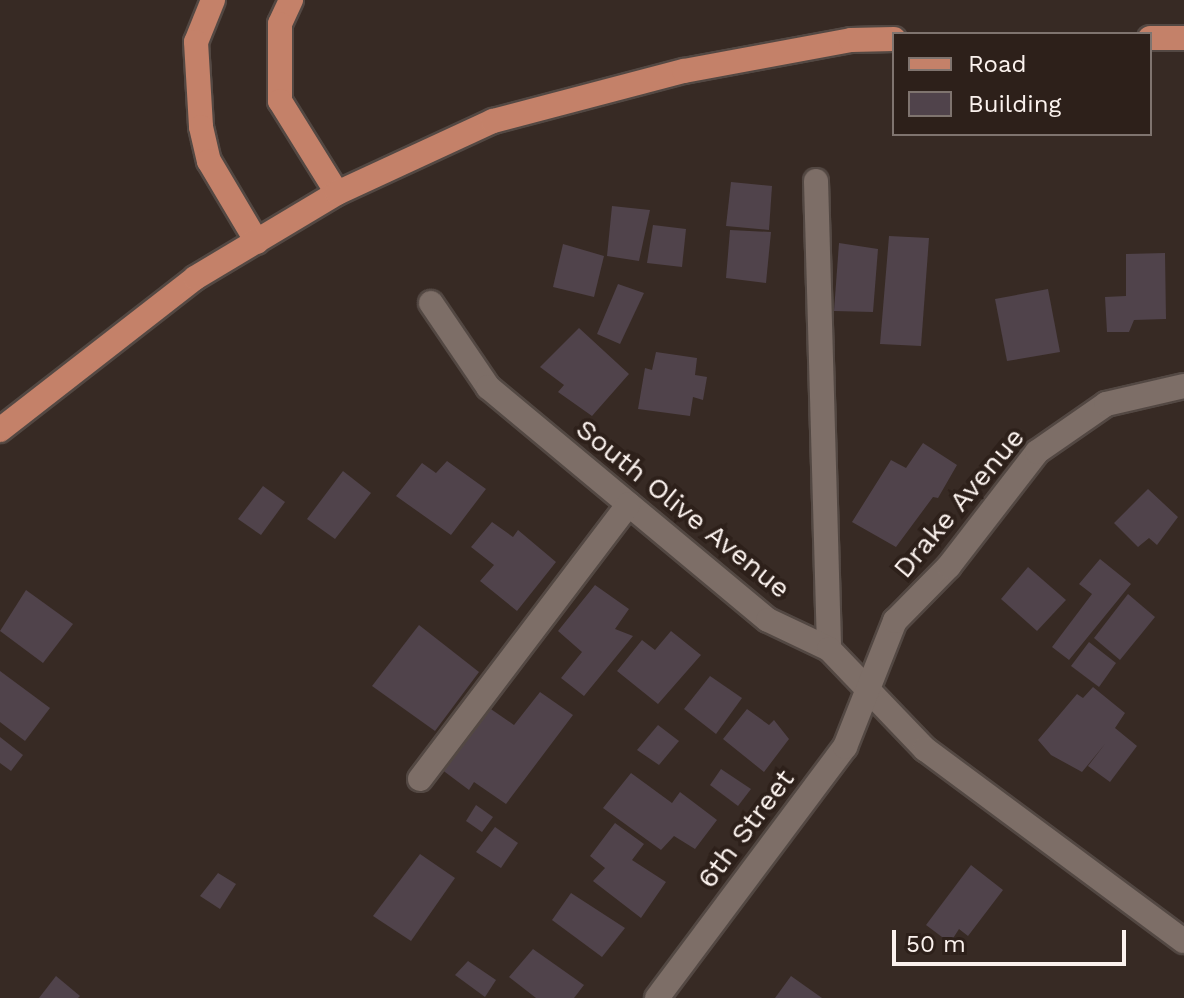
<!DOCTYPE html>
<html>
<head>
<meta charset="utf-8">
<style>
	body { margin:0 }
	#map { position:relative; width:1184px; height:998px; overflow:hidden; background:#372a24; font-family:"Work Sans",sans-serif }
	div>[style] { position:absolute }
	.building>* { inset:0; background:#50434b }
	.roads { filter:drop-shadow(2px 0 #534843) drop-shadow(-2px 0 #534843) drop-shadow(0 2px #534843) drop-shadow(0 -2px #534843) }
	.minor>* { height:24px; margin:-12px; padding:0 12px; transform-origin:12px; border-radius:12px; background:#7d6e67 }
	.major>* { height:24px; margin:-12px; padding:0 12px; transform-origin:12px; border-radius:12px; background:#c48169 }
	span { translate:-50% -50%; white-space:nowrap; text-align:center; line-height:1.15; -webkit-text-stroke:8px #2d201a; paint-order:stroke }
	.street-label { font-size:28px; color:#fbf2ee }
	.legend { position:absolute; left:892px; top:32px; width:260px; height:104px; box-sizing:border-box; background:#2d201a; border:2px solid #7f746f; margin:0; padding:10px 14px; list-style:none; font-size:24px; color:#fbf2ee }
	.legend li { display:flex; align-items:center; gap:16px; height:40px }
	.legend b { width:40px; border:2px solid #7f746f }
	.scale { position:absolute; left:892px; top:930px; width:234px; height:36px; box-sizing:border-box; border:4px solid #fbf2ee; border-top:0; padding-left:10px; font-size:24px; line-height:28px; white-space:nowrap; color:#fbf2ee; -webkit-text-stroke:6px #2d201a; paint-order:stroke }
</style>
</head>
<body>
<div id="map">
	<div class="building">
		<i style="clip-path:polygon(731px 182px,772px 186px,769px 230px,726px 226px)"></i>
		<i style="clip-path:polygon(612px 206px,650px 210px,639px 261px,607px 256px)"></i>
		<i style="clip-path:polygon(653px 225px,686px 229px,682px 267px,647px 263px)"></i>
		<i style="clip-path:polygon(730px 230px,771px 232px,766px 283px,726px 278px)"></i>
		<i style="clip-path:polygon(889px 236px,929px 238px,921px 346px,880px 344px)"></i>
		<i style="clip-path:polygon(839px 243px,878px 249px,873px 312px,834px 311px)"></i>
		<i style="clip-path:polygon(563px 244px,604px 256px,594px 297px,553px 287px)"></i>
		<i style="clip-path:polygon(1165px 253px,1166px 319px,1134px 320px,1129px 332px,1107px 332px,1105px 297px,1126px 296px,1126px 254px)"></i>
		<i style="clip-path:polygon(618px 284px,644px 293px,620px 344px,597px 334px)"></i>
		<i style="clip-path:polygon(1048px 289px,1060px 352px,1007px 361px,995px 299px)"></i>
		<i style="clip-path:polygon(579px 328px,629px 374px,592px 416px,558px 392px,564px 385px,540px 367px)"></i>
		<i style="clip-path:polygon(656px 352px,697px 358px,695px 375px,707px 377px,703px 400px,693px 397px,690px 416px,638px 409px,645px 368px,652px 370px)"></i>
		<i style="clip-path:polygon(923px 443px,957px 465px,938px 498px,933px 497px,896px 547px,852px 522px,891px 460px,906px 468px)"></i>
		<i style="clip-path:polygon(447px 461px,486px 489px,451px 535px,396px 496px,422px 463px,436px 473px)"></i>
		<i style="clip-path:polygon(343px 471px,371px 493px,335px 539px,307px 519px)"></i>
		<i style="clip-path:polygon(263px 486px,285px 502px,261px 535px,238px 519px)"></i>
		<i style="clip-path:polygon(1148px 489px,1178px 517px,1157px 545px,1149px 538px,1138px 547px,1114px 523px)"></i>
		<i style="clip-path:polygon(492px 522px,513px 537px,518px 530px,556px 562px,517px 611px,480px 581px,494px 565px,471px 547px)"></i>
		<i style="clip-path:polygon(1100px 559px,1131px 584px,1069px 660px,1052px 647px,1092px 594px,1079px 584px)"></i>
		<i style="clip-path:polygon(1028px 567px,1066px 600px,1037px 631px,1001px 599px)"></i>
		<i style="clip-path:polygon(595px 585px,629px 609px,615px 629px,633px 636px,584px 696px,561px 678px,582px 652px,558px 631px)"></i>
		<i style="clip-path:polygon(26px 590px,73px 624px,43px 663px,0 631px)"></i>
		<i style="clip-path:polygon(1128px 594px,1155px 617px,1120px 660px,1094px 638px)"></i>
		<i style="clip-path:polygon(419px 625px,479px 672px,435px 731px,372px 686px)"></i>
		<i style="clip-path:polygon(671px 631px,701px 655px,658px 704px,617px 671px,642px 640px,655px 650px)"></i>
		<i style="clip-path:polygon(1089px 642px,1116px 663px,1099px 687px,1071px 666px)"></i>
		<i style="clip-path:polygon(0 671px,50px 708px,25px 741px,0 722px)"></i>
		<i style="clip-path:polygon(710px 676px,742px 698px,716px 734px,684px 709px)"></i>
		<i style="clip-path:polygon(1093px 687px,1125px 713px,1115px 728px,1137px 746px,1110px 782px,1088px 766px,1105px 744px,1082px 772px,1051px 755px,1038px 740px,1077px 694px,1083px 698px)"></i>
		<i style="clip-path:polygon(540px 692px,573px 715px,506px 804px,474px 782px,469px 790px,437px 766px,485px 705px,514px 725px)"></i>
		<i style="clip-path:polygon(747px 709px,769px 725px,774px 720px,789px 739px,764px 772px,723px 739px)"></i>
		<i style="clip-path:polygon(658px 725px,679px 741px,659px 765px,637px 750px)"></i>
		<i style="clip-path:polygon(0 737px,23px 755px,11px 771px,0 763px)"></i>
		<i style="clip-path:polygon(721px 769px,751px 789px,738px 806px,710px 785px)"></i>
		<i style="clip-path:polygon(631px 773px,672px 803px,680px 792px,717px 820px,695px 849px,674px 836px,661px 850px,603px 808px)"></i>
		<i style="clip-path:polygon(476px 805px,493px 817px,482px 832px,466px 821px)"></i>
		<i style="clip-path:polygon(615px 823px,644px 844px,632px 860px,666px 882px,641px 918px,593px 881px,605px 868px,590px 856px)"></i>
		<i style="clip-path:polygon(495px 827px,518px 843px,501px 868px,476px 852px)"></i>
		<i style="clip-path:polygon(420px 854px,455px 878px,411px 941px,373px 916px)"></i>
		<i style="clip-path:polygon(971px 865px,1003px 890px,968px 936px,959px 929px,950px 943px,926px 925px)"></i>
		<i style="clip-path:polygon(218px 873px,236px 884px,220px 909px,200px 896px)"></i>
		<i style="clip-path:polygon(571px 893px,625px 928px,602px 957px,552px 920px)"></i>
		<i style="clip-path:polygon(533px 949px,584px 985px,574px 998px,536px 998px,509px 977px)"></i>
		<i style="clip-path:polygon(468px 961px,496px 980px,485px 997px,455px 975px)"></i>
		<i style="clip-path:polygon(56px 976px,80px 996px,78px 998px,39px 998px)"></i>
		<i style="clip-path:polygon(791px 976px,822px 998px,775px 998px)"></i>
	</div>
	<div class="roads">
		<div class="minor">
			<i style="left:816px;top:181px;width:468px;rotate:88.4deg"></i>
			<i style="left:431px;top:303px;width:102px;rotate:55.8deg"></i>
			<i style="left:488px;top:387px;width:364px;rotate:39.8deg"></i>
			<i style="left:768px;top:620px;width:68px;rotate:25.4deg"></i>
			<i style="left:829px;top:649px;width:139px;rotate:46.2deg"></i>
			<i style="left:925px;top:749px;width:322px;rotate:36.6deg"></i>
			<i style="left:420px;top:779px;width:345px;rotate:-52.8deg"></i>
			<i style="left:657px;top:998px;width:314px;rotate:-53.2deg"></i>
			<i style="left:845px;top:747px;width:136px;rotate:-68.4deg"></i>
			<i style="left:895px;top:621px;width:77px;rotate:-45.5deg"></i>
			<i style="left:949px;top:566px;width:144px;rotate:-52.3deg"></i>
			<i style="left:1037px;top:452px;width:84px;rotate:-34.8deg"></i>
			<i style="left:1106px;top:404px;width:80px;rotate:-13deg"></i>
		</div>
		<div class="major">
			<i style="left:213px;top:0;width:45px;rotate:112deg"></i>
			<i style="left:196px;top:42px;width:85px;rotate:86.6deg"></i>
			<i style="left:201px;top:127px;width:35px;rotate:77deg"></i>
			<i style="left:209px;top:161px;width:94px;rotate:59.3deg"></i>
			<i style="left:291px;top:0;width:26px;rotate:115deg"></i>
			<i style="left:280px;top:24px;width:77px;rotate:90deg"></i>
			<i style="left:280px;top:101px;width:108px;rotate:58.2deg"></i>
			<i style="left:1150px;top:38px;width:34px"></i>
			<i style="left:0;top:430px;width:247px;rotate:-37.9deg"></i>
			<i style="left:195px;top:278px;width:165px;rotate:-30.9deg"></i>
			<i style="left:337px;top:193px;width:172px;rotate:-24.8deg"></i>
			<i style="left:493px;top:121px;width:197px;rotate:-14.7deg"></i>
			<i style="left:684px;top:71px;width:170px;rotate:-10.5deg"></i>
			<i style="left:851px;top:40px;width:43px;rotate:-1.3deg"></i>
		</div>
	</div>
	<div class="street-label">
		<span style="left:959px;top:503px;rotate:-50deg">Drake Avenue</span>
		<span style="left:683px;top:509px;rotate:39deg">South Olive Avenue</span>
		<span style="left:746px;top:829px;rotate:-53deg">6th Street</span>
	</div>
	<ul class="legend">
	<li><b style="height:10px;background:#c48169"></b>Road</li>
	<li><b style="height:22px;background:#50434b"></b>Building</li>
	</ul>
	<div class="scale">50 m</div>
</div>
</body>
</html>
